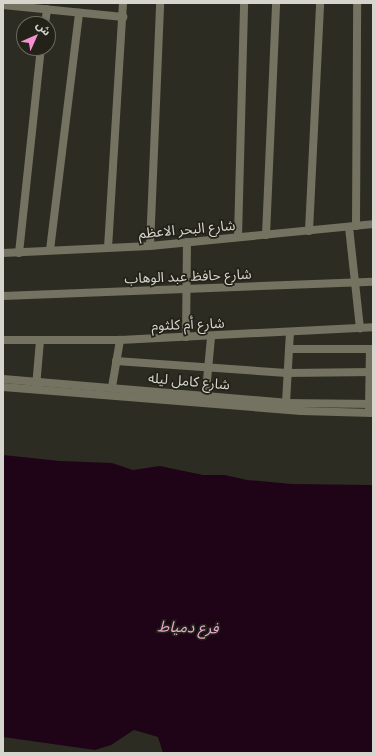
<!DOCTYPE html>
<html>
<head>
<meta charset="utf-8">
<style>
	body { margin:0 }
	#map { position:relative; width:376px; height:756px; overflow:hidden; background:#2d2c22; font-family:"Noto Sans","Noto Sans Arabic",sans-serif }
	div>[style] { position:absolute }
	.water>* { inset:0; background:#1f0417 }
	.minor>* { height:8px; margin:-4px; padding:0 4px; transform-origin:4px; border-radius:4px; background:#747361 }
	.tertiary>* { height:8px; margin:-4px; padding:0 4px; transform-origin:4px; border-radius:4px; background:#747361 }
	span { translate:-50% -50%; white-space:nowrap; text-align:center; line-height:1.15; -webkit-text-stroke:3.5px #232218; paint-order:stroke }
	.street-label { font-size:14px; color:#d5d5ce }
	.water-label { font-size:15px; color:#e7a9d0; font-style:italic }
	.frame { position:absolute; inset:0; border:4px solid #d5d5ce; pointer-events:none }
	.north { position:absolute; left:16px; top:16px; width:40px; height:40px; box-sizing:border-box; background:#232218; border:1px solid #6a6a61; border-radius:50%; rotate:45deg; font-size:11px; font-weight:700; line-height:16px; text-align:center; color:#d5d5ce }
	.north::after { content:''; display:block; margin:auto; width:14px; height:18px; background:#f591d3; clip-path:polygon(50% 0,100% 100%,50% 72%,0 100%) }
</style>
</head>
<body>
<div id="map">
	<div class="water">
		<i style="clip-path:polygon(3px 455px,60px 461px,112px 463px,133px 470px,160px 466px,203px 475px,225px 475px,247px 480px,292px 484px,373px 485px,373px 753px,163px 753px,158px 737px,134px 730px,111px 745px,95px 750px,3px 737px)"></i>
	</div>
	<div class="minor">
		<i style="left:3px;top:5px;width:121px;rotate:5.7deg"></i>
		<i style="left:45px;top:24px;width:15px;rotate:-82deg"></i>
		<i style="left:356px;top:226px;width:223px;rotate:-89.7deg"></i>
		<i style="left:349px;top:227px;width:102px;rotate:83.8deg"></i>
		<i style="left:309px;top:231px;width:228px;rotate:-87.2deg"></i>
		<i style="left:266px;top:235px;width:232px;rotate:-87.5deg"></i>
		<i style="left:238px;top:237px;width:234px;rotate:-88.5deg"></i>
		<i style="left:150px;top:246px;width:243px;rotate:-87.6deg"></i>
		<i style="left:108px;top:248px;width:245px;rotate:-86.5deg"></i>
		<i style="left:50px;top:250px;width:239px;rotate:-83deg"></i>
		<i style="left:3px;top:253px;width:147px;rotate:-2.7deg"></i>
		<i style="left:150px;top:246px;width:224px;rotate:-5.6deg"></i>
		<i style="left:19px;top:253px;width:206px;rotate:-83.9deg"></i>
		<i style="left:3px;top:296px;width:370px;rotate:-2.2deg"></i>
		<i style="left:186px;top:337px;width:95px;rotate:-89.4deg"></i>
		<i style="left:3px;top:340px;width:117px"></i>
		<i style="left:120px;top:340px;width:253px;rotate:-2.9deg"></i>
		<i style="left:289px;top:349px;width:84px"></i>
		<i style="left:116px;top:361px;width:171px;rotate:4deg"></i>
		<i style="left:287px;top:373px;width:86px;rotate:-0.7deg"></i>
		<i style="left:36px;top:387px;width:47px;rotate:-85.1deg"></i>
		<i style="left:112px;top:387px;width:48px;rotate:-80.3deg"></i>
		<i style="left:205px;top:402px;width:65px;rotate:-84.7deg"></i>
		<i style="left:286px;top:403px;width:71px;rotate:-86.8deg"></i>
		<i style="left:369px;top:410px;width:61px;rotate:-89.1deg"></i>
	</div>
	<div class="tertiary">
		<i style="left:3px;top:379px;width:284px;rotate:4.8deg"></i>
		<i style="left:286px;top:403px;width:87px;rotate:0.7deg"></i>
		<i style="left:3px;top:387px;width:299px;rotate:4.6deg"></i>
		<i style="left:301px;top:411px;width:72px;rotate:1.6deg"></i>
	</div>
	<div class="street-label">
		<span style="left:187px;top:229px;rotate:-5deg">شارع البحر الاعظم</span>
		<span style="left:188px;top:276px;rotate:-2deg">شارع حافظ عبد الوهاب</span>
		<span style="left:188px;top:324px;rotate:-2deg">شارع أم كلثوم</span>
		<span style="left:189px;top:381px;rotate:5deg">شارع كامل ليله</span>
	</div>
	<div class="water-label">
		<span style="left:188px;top:627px;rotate:2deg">فرع دمياط</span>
	</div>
	<div class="frame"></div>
	<div class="north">ش</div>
</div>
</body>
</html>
